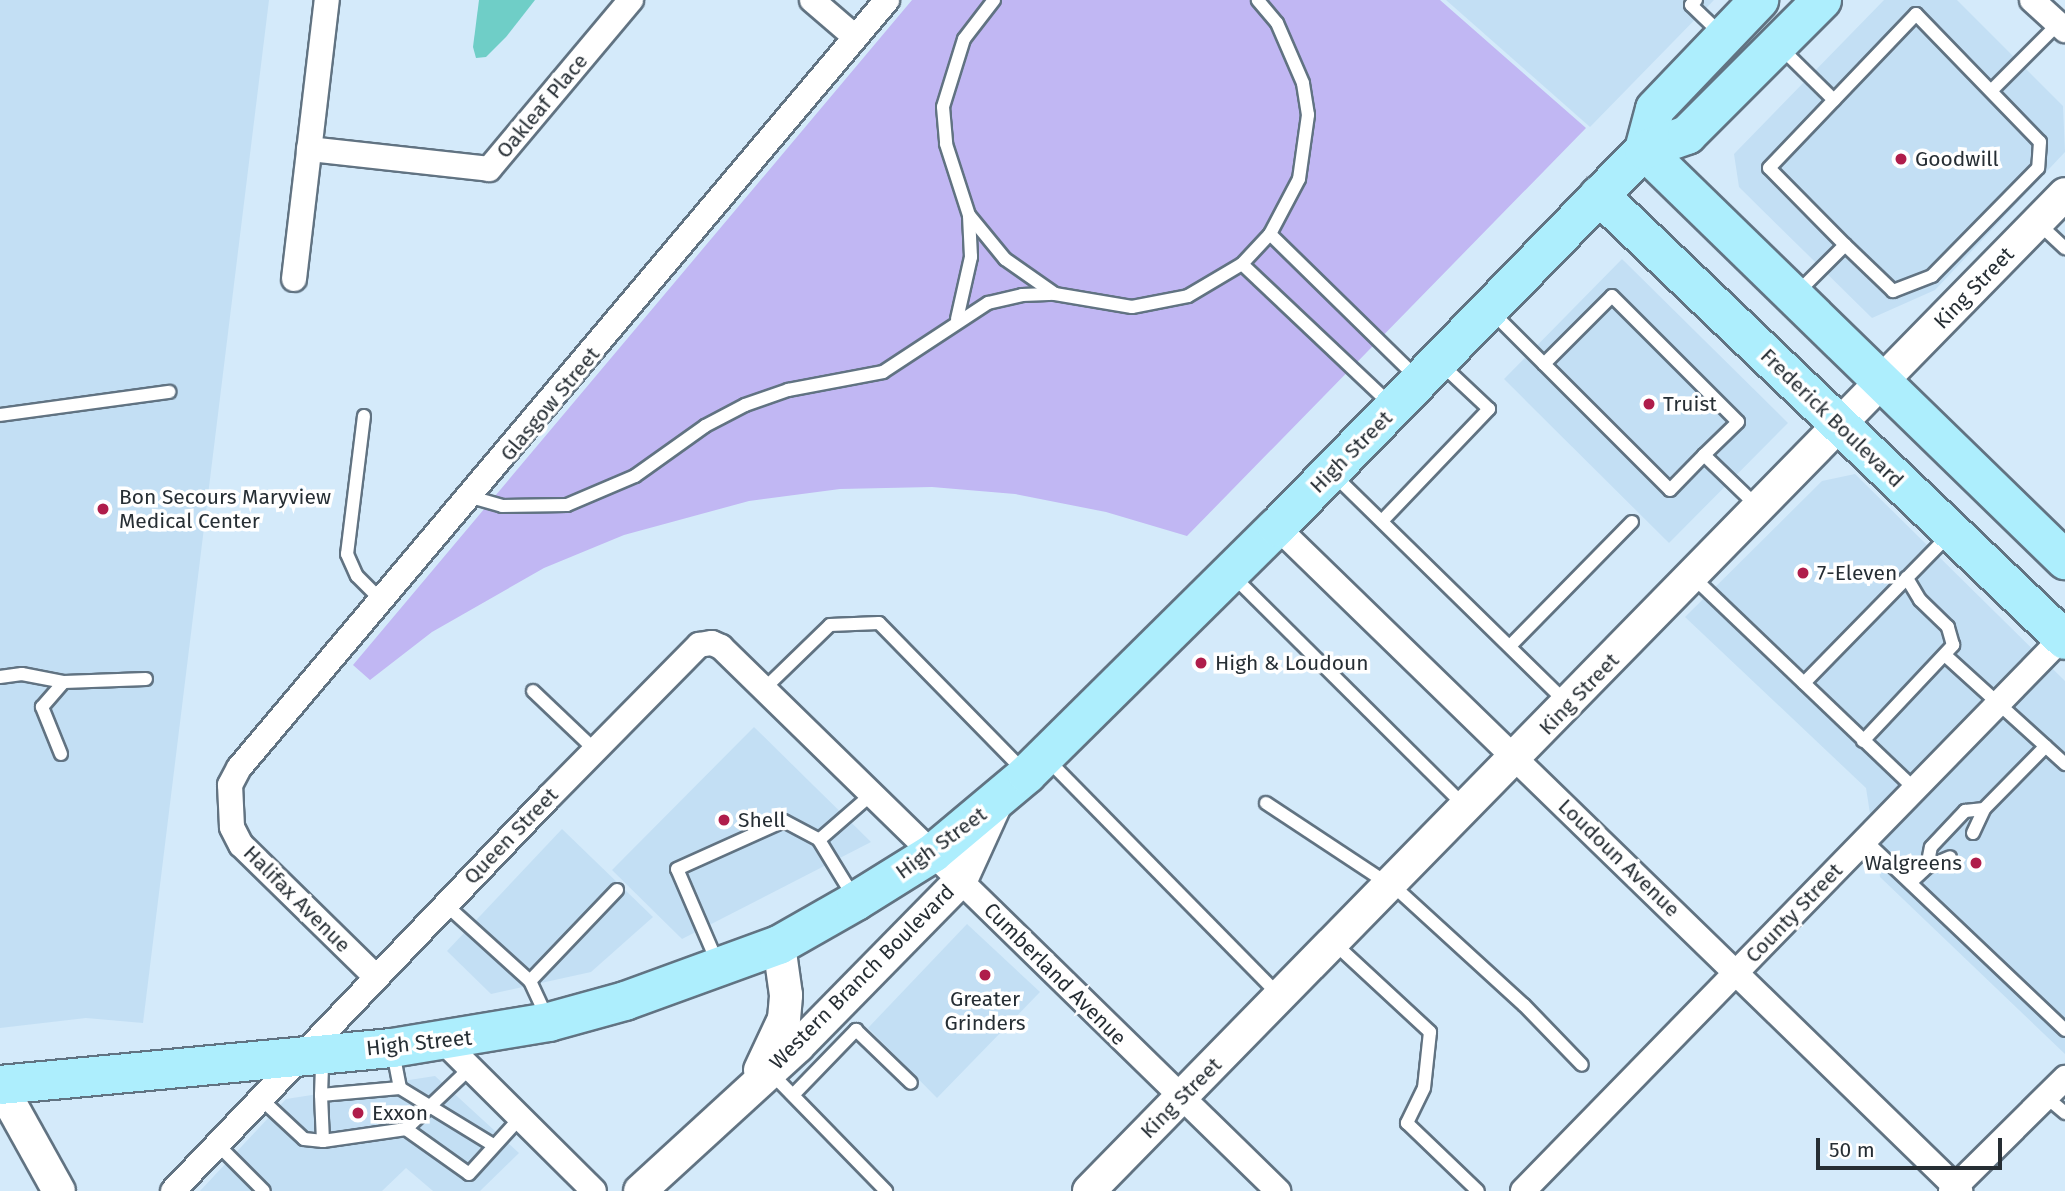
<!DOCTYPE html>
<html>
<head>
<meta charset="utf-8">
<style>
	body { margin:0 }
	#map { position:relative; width:2065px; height:1191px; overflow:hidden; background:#d4eafa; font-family:"Fira Sans",sans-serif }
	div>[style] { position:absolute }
	.built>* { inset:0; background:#c3dff4 }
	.green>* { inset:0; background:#c1b7f3 }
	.water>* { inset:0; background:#6fcec7 }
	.roads { filter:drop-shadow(2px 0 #617382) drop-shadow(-2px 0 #617382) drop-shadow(0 2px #617382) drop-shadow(0 -2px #617382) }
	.service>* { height:12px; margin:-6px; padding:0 6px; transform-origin:6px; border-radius:6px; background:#fff }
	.minor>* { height:24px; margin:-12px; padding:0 12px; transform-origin:12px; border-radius:12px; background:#fff }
	.tertiary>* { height:32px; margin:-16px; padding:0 16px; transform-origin:16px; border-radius:16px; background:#fff }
	.primary>* { height:38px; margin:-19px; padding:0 19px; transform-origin:19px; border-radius:19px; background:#adeefd }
	.dots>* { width:19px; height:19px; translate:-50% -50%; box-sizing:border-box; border:4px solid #fff; border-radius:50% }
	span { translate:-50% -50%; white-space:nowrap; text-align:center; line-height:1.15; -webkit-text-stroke:7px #fff; paint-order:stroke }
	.street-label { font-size:21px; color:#262e34 }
	.poi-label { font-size:21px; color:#262e34 }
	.left { translate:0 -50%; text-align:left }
	.right { translate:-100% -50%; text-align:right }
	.scale { position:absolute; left:1816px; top:1138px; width:186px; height:32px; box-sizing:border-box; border:4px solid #262e34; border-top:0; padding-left:9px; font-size:21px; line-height:24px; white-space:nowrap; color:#262e34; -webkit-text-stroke:5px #fff; paint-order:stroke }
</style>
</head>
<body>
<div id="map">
	<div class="built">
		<i style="clip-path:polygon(0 0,269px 0,143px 1023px,86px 1018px,0 1028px)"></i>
		<i style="clip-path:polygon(1446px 0,1714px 0,1590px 127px)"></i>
		<i style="clip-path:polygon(1884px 0,1957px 0,2063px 106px,2065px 152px,1935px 290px,1872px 318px,1739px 187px,1734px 154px)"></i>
		<i style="clip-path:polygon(1622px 259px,1788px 423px,1669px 543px,1504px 379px)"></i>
		<i style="clip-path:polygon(1855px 474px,2065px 681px,2065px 1054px,1880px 877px,1866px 788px,1685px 617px,1822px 481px)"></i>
		<i style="clip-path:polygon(754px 727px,871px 842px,682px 939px,612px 870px)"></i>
		<i style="clip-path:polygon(562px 829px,653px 917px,591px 972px,491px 994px,447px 951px)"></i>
		<i style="clip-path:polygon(967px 924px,1040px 992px,937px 1098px,868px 1028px)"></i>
		<i style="clip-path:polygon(435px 1076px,519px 1153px,480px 1191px,433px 1191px,406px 1168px,382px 1191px,200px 1191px,286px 1099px)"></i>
	</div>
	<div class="green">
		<i style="clip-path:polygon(912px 0,1440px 0,1586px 128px,1187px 536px,1106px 512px,1015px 494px,932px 487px,840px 489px,749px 501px,624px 535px,544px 568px,432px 632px,370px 680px,353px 665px)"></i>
	</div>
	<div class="water">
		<i style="clip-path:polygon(479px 0,535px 0,506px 37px,486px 57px,476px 58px,473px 47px)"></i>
	</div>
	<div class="roads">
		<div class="service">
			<i style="left:994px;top:0;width:49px;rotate:127.6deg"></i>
			<i style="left:964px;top:39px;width:71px;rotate:107.2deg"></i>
			<i style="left:943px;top:107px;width:37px;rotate:85deg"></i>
			<i style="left:946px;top:144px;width:75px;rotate:72.1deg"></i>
			<i style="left:969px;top:215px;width:57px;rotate:50.7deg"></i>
			<i style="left:1005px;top:259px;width:61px;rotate:35deg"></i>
			<i style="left:1055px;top:294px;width:78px;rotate:9.6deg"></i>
			<i style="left:1132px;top:307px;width:57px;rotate:-11.1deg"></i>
			<i style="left:1188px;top:296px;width:63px;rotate:-30.7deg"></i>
			<i style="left:1242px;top:264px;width:41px;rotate:-47deg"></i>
			<i style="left:1270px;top:234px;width:62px;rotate:-62.2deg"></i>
			<i style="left:1299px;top:179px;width:65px;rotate:-82deg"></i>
			<i style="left:1308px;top:115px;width:32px;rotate:-99deg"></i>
			<i style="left:1303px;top:83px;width:65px;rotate:-113.4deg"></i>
			<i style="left:1277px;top:23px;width:30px;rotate:-130deg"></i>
			<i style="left:1696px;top:0;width:7px;rotate:135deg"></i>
			<i style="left:1691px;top:5px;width:42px;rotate:44deg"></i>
			<i style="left:1779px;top:46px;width:77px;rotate:44.5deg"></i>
			<i style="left:1992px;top:90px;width:93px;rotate:-45deg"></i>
			<i style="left:2038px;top:223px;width:37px;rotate:43deg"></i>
			<i style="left:1270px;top:234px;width:206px;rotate:44.4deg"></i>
			<i style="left:1242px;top:264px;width:207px;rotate:43.4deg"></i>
			<i style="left:1797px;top:293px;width:68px;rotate:-45deg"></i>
			<i style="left:1845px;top:245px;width:108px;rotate:-134.6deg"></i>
			<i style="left:1769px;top:168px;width:213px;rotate:-46.3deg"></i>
			<i style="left:1916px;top:14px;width:178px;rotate:45.9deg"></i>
			<i style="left:2040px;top:142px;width:26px;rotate:94deg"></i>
			<i style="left:2038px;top:168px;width:151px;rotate:134.5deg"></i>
			<i style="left:1932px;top:276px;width:42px;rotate:159deg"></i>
			<i style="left:1893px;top:291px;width:66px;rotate:-136.2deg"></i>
			<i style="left:1491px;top:311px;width:75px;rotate:45deg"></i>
			<i style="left:1544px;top:364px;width:96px;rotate:-45deg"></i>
			<i style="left:1612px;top:296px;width:178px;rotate:45deg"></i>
			<i style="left:1738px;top:422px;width:47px;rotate:135.9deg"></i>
			<i style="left:1704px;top:455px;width:76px;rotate:43.9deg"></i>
			<i style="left:957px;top:319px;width:64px;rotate:-77.3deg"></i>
			<i style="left:971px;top:257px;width:41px;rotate:-92.8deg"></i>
			<i style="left:1544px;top:364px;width:178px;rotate:45deg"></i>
			<i style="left:1670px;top:490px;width:49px;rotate:-45.8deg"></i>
			<i style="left:0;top:415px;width:171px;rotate:-7.8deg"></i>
			<i style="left:364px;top:416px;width:139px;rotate:97deg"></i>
			<i style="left:347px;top:554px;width:24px;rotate:66deg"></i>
			<i style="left:357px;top:576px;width:35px;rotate:45deg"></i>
			<i style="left:1334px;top:475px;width:325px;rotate:44.4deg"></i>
			<i style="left:471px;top:497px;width:32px;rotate:16deg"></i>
			<i style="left:502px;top:506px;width:65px;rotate:-0.9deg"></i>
			<i style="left:567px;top:505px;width:74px;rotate:-23.1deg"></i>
			<i style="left:635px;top:476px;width:86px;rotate:-35.5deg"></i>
			<i style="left:705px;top:426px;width:45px;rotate:-27.7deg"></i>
			<i style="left:745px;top:405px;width:46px;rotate:-19.2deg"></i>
			<i style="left:788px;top:390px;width:97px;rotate:-10.7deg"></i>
			<i style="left:883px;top:372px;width:126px;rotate:-33.3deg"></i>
			<i style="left:988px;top:303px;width:35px;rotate:-13deg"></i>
			<i style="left:1022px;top:295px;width:33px;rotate:-2deg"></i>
			<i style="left:1382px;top:521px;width:155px;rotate:-46.3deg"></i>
			<i style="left:1489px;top:409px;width:66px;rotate:-136.8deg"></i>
			<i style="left:1233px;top:576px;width:328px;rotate:44.8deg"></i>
			<i style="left:1693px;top:577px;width:307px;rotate:43.7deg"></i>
			<i style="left:1510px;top:646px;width:174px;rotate:-45.5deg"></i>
			<i style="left:1946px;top:656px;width:161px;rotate:42.2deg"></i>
			<i style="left:0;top:677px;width:22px;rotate:-8deg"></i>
			<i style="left:22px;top:674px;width:43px;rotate:10.8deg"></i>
			<i style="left:64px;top:682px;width:82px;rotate:-2.1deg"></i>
			<i style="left:1804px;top:683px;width:207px;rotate:-45.6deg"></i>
			<i style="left:764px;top:689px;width:92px;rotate:-44.1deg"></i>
			<i style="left:830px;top:625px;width:49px;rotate:-2.3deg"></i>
			<i style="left:879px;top:623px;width:206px;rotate:45.6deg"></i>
			<i style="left:533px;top:691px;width:86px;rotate:43.6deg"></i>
			<i style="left:1863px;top:741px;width:132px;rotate:-46.8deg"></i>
			<i style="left:1953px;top:645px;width:19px;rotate:-106deg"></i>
			<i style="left:1948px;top:627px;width:39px;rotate:-136deg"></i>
			<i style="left:1920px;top:600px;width:26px;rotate:-121deg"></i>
			<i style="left:61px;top:754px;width:51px;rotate:-112deg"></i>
			<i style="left:42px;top:707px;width:33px;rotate:-49deg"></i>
			<i style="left:1048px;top:760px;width:331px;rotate:45.5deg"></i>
			<i style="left:1266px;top:803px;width:159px;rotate:33.5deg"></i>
			<i style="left:1399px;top:891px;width:169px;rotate:42.4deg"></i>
			<i style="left:1524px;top:1005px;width:83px;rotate:46deg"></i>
			<i style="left:1973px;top:833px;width:26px;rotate:-65deg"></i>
			<i style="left:1984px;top:809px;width:88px;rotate:-45.5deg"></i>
			<i style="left:1865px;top:840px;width:276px;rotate:43.5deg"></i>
			<i style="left:1927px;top:867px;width:20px;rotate:-79deg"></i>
			<i style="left:1931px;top:847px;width:50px;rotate:-46.6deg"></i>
			<i style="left:1965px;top:811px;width:19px;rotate:-6deg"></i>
			<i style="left:1911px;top:882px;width:22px;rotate:-43deg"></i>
			<i style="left:1927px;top:867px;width:25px;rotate:-23deg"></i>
			<i style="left:855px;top:899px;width:69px;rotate:-121.4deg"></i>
			<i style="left:819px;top:840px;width:70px;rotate:-41deg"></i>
			<i style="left:445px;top:904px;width:115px;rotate:42.2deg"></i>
			<i style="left:530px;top:981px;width:38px;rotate:65deg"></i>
			<i style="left:1334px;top:943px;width:131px;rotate:42.8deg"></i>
			<i style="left:1430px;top:1032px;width:56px;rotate:96.1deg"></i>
			<i style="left:1424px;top:1088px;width:39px;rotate:116deg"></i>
			<i style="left:1407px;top:1123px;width:98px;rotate:43.8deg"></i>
			<i style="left:718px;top:964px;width:103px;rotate:-113.3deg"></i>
			<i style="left:677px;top:869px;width:117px;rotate:-24.2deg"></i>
			<i style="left:784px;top:821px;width:40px;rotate:28deg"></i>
			<i style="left:530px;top:981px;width:126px;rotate:-46.3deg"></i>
			<i style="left:771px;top:1073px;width:165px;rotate:45.7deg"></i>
			<i style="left:400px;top:1088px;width:109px;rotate:31.5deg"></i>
			<i style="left:321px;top:1095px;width:35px;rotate:-88deg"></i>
			<i style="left:793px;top:1095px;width:91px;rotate:-45.9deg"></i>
			<i style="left:856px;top:1030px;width:76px;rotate:43.9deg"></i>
			<i style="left:2046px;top:1097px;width:25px;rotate:40deg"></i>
			<i style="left:260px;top:1098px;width:60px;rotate:43deg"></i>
			<i style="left:304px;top:1139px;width:19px;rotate:6deg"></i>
			<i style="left:323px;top:1141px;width:46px;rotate:-92.5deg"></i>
			<i style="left:321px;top:1095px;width:79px;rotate:-5.1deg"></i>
			<i style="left:400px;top:1088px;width:36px;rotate:-101deg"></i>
			<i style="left:406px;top:1129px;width:77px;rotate:35.5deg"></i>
			<i style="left:469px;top:1174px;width:76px;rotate:-47.7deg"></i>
			<i style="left:323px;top:1141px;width:84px;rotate:-8.2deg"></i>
			<i style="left:406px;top:1129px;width:88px;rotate:-43.6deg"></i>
			<i style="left:217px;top:1144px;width:66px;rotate:45deg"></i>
		</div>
		<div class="minor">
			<i style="left:812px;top:0;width:57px;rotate:40.7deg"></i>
			<i style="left:2032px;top:0;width:45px;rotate:42.3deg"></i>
			<i style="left:309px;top:149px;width:181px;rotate:6.3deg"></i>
			<i style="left:489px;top:169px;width:221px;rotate:-50deg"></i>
			<i style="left:294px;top:279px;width:281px;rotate:-83.3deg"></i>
			<i style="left:1277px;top:527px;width:953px;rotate:44.19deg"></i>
			<i style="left:375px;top:976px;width:187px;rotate:-135.6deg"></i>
			<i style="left:241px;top:845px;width:20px;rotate:-117deg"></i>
			<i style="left:232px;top:827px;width:42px;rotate:-92.7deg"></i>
			<i style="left:230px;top:785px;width:19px;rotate:-62deg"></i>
			<i style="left:239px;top:768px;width:1005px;rotate:-49.84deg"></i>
			<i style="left:442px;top:1040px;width:214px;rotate:44.8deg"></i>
			<i style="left:173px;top:1191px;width:545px;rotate:-46.34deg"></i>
			<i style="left:549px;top:797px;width:214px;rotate:-45.4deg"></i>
			<i style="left:699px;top:645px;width:13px;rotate:-9deg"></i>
			<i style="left:712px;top:643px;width:10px;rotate:24deg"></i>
			<i style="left:721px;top:647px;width:779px;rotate:44.32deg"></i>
			<i style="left:1523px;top:1191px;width:776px;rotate:-45.73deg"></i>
			<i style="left:1951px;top:1191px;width:161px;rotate:-44.7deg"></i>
		</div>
		<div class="tertiary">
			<i style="left:760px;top:1070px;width:56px;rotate:-64.8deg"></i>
			<i style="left:784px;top:1019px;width:24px;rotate:-85deg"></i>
			<i style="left:786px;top:995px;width:50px;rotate:-98deg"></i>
			<i style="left:0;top:1085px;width:121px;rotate:60.9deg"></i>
			<i style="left:640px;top:1191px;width:214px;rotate:-42.5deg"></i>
			<i style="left:798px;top:1046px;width:233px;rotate:-45.5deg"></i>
			<i style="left:961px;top:880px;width:87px;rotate:-65.5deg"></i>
			<i style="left:1089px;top:1191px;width:1395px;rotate:-45.61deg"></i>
		</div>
		<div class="primary">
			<i style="left:1644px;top:150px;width:588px;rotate:44.24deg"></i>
			<i style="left:1644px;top:150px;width:42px;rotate:-75deg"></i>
			<i style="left:1655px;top:109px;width:151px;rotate:-46.3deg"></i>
			<i style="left:1599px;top:195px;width:644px;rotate:43.68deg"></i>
			<i style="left:0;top:1085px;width:394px;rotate:-5.4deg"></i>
			<i style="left:392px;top:1048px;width:159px;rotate:-9.4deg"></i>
			<i style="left:549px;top:1022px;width:79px;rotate:-15.4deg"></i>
			<i style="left:625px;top:1001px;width:164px;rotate:-20deg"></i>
			<i style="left:779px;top:945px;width:89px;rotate:-29.7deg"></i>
			<i style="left:856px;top:901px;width:91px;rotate:-31.9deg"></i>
			<i style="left:933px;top:853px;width:123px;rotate:-40deg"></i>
			<i style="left:1027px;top:774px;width:351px;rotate:-44.7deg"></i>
			<i style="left:1277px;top:527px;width:526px;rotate:-45.77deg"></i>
			<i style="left:1644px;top:150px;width:46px;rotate:-19.2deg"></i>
			<i style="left:1687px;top:135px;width:191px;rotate:-45deg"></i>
		</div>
	</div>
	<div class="dots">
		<i style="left:1901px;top:159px;background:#af1d4b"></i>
		<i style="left:1649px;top:404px;background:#af1d4b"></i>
		<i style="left:103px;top:509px;background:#af1d4b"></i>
		<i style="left:1803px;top:573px;background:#af1d4b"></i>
		<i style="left:1201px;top:663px;background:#af1d4b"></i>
		<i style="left:724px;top:820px;background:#af1d4b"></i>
		<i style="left:1976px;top:863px;background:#af1d4b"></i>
		<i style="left:985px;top:975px;background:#af1d4b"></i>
		<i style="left:358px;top:1113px;background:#af1d4b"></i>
	</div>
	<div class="street-label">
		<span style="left:542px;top:106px;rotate:-50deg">Oakleaf Place</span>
		<span style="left:1974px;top:288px;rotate:-46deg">King Street</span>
		<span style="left:550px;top:404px;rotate:-50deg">Glasgow Street</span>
		<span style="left:1832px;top:418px;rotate:44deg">Frederick Boulevard</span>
		<span style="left:1351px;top:452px;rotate:-45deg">High Street</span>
		<span style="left:1579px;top:694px;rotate:-46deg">King Street</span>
		<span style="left:511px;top:836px;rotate:-46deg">Queen Street</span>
		<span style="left:941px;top:843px;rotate:-36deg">High Street</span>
		<span style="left:1619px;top:858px;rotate:44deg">Loudoun Avenue</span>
		<span style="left:297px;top:899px;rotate:45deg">Halifax Avenue</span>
		<span style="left:1794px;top:913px;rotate:-46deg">County Street</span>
		<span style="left:1055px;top:974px;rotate:45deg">Cumberland Avenue</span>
		<span style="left:862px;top:977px;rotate:-45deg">Western Branch Boulevard</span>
		<span style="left:419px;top:1043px;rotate:-6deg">High Street</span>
		<span style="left:1181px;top:1098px;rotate:-45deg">King Street</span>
	</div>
	<div class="poi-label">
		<span class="left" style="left:1915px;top:159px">Goodwill</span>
		<span class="left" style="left:1663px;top:404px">Truist</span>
		<span class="left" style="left:119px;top:509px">Bon Secours Maryview<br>Medical Center</span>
		<span class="left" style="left:1817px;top:573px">7-Eleven</span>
		<span class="left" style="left:1215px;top:663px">High &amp; Loudoun</span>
		<span class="left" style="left:738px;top:820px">Shell</span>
		<span class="right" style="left:1962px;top:863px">Walgreens</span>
		<span style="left:985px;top:1011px">Greater<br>Grinders</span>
		<span class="left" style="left:372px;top:1113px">Exxon</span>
	</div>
	<div class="scale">50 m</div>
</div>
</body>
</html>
